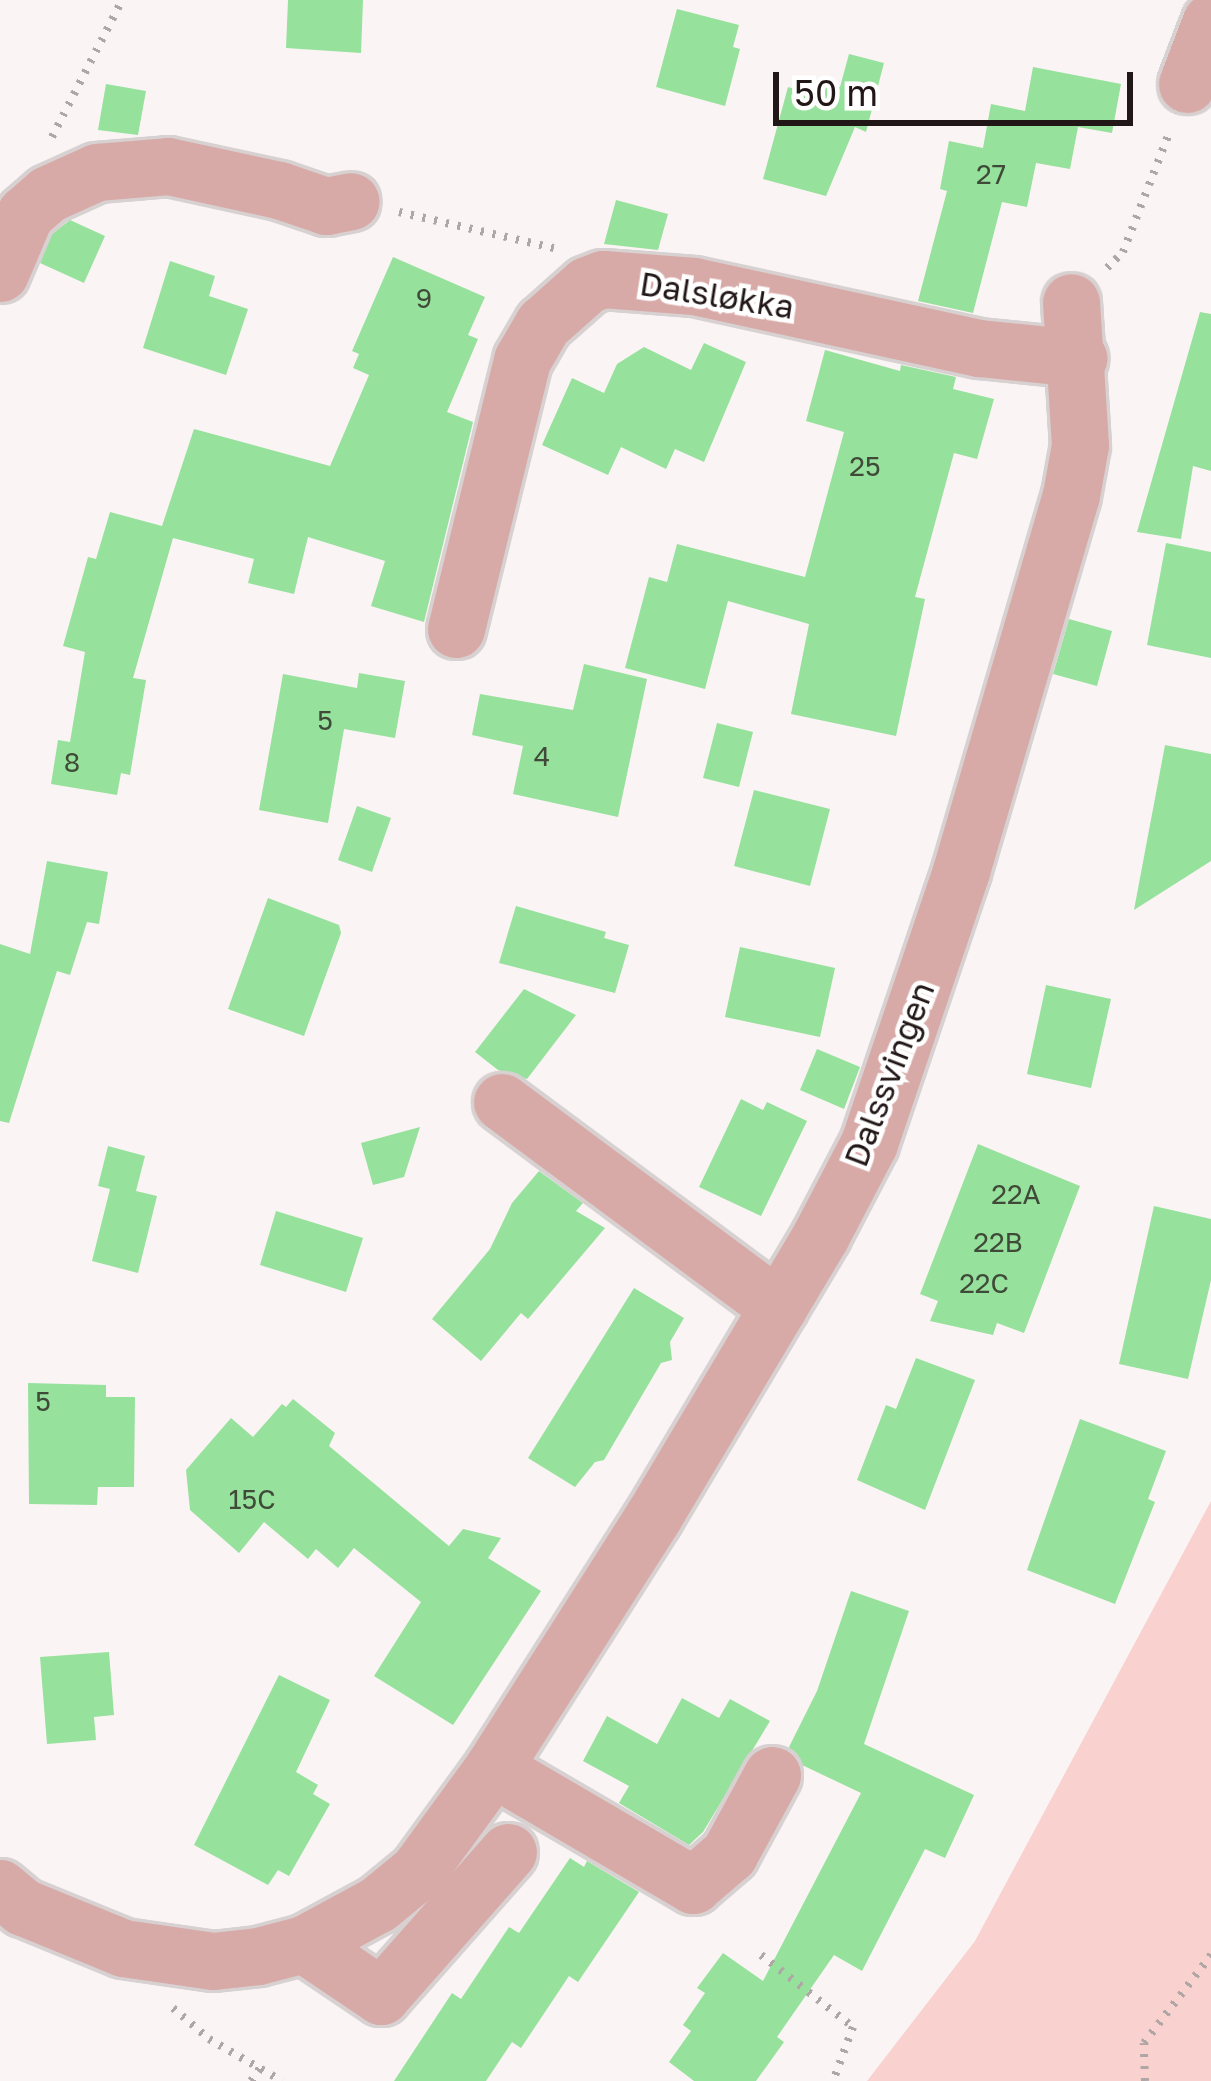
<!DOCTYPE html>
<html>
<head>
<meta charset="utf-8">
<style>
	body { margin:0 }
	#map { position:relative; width:1211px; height:2081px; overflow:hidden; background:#fbf4f4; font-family:"Golos Text",sans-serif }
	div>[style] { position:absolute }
	.green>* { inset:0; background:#f9d1cf }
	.building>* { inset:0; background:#96e19c }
	.path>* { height:8px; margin-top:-4px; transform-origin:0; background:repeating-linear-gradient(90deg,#afa6a6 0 3px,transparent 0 12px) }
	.roads { filter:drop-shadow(3px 0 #d8d1d1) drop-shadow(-3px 0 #d8d1d1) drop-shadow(0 3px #d8d1d1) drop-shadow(0 -3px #d8d1d1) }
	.minor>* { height:57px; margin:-28.5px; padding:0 28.5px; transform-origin:28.5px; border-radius:28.5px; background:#d8aaa7 }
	span { translate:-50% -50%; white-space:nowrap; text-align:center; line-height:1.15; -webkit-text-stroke:9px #fff; paint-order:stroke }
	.number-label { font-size:27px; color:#3f4a38 }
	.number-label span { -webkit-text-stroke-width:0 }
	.street-label { font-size:33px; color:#221717 }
	.scale { position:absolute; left:773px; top:72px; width:360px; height:54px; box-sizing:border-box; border:6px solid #221717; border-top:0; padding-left:15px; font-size:36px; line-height:42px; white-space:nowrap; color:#221717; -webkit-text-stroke:9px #fff; paint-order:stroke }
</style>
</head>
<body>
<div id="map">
	<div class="green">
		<i style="clip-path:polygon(1211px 1501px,1211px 2081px,867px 2081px,975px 1941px)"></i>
	</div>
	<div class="building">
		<i style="clip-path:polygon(288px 0,363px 0,361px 53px,286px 48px)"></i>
		<i style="clip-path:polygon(677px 9px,739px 25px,733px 47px,740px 49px,725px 106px,656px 87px)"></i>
		<i style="clip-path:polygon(849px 54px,884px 63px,866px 132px,855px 127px,826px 196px,763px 179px,788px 87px,814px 94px,818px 81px,840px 87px)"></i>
		<i style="clip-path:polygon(1033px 67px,1121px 84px,1112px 133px,1078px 127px,1070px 169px,1036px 163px,1027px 207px,1002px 202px,973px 313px,918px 301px,947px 191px,940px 189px,949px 141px,983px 148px,991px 104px,1025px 111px)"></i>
		<i style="clip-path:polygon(106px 84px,146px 91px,138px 135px,98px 130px)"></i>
		<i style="clip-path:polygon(616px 200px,668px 214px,658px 250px,604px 244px)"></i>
		<i style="clip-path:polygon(70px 220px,105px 236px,84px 283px,40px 263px,52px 234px)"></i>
		<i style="clip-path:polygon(393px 257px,485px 297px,468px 335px,478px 339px,447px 412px,473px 422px,424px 622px,371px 606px,385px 561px,308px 537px,294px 594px,248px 583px,254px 559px,173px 538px,133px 678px,146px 680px,130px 775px,121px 773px,117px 795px,51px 784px,58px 740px,70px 742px,85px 652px,63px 646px,88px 557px,96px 559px,110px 512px,162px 526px,194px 429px,330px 466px,369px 375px,353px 368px,359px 354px,352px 351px)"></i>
		<i style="clip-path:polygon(170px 261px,215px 276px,209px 296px,248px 309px,226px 375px,143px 348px)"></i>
		<i style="clip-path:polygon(1200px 312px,1211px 314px,1211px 471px,1193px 466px,1181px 539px,1137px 532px)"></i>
		<i style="clip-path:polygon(704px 343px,746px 362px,704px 462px,675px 449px,666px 469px,621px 447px,608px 475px,542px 445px,572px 378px,604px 393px,617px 364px,644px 347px,691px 370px)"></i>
		<i style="clip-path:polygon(825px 350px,900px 371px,901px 365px,956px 377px,953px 389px,994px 399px,977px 459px,954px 453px,915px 597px,925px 599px,896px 736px,791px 714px,809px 624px,728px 601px,705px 689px,625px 668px,649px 577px,667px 582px,677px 544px,805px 577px,844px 432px,806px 421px)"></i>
		<i style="clip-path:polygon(1166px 543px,1211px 552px,1211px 658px,1147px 645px)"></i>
		<i style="clip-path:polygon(1069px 619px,1112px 631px,1097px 686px,1053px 674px)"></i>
		<i style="clip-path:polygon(584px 664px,647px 679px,618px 817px,513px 794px,523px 746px,472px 735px,480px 694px,573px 710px)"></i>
		<i style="clip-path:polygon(359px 673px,405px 681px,395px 738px,344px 729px,328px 823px,259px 810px,283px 674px,357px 688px)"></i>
		<i style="clip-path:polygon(717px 723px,753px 732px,739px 787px,703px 778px)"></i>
		<i style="clip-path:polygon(1165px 745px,1211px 754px,1211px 861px,1134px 910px)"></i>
		<i style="clip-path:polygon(754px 790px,830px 809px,810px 886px,734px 866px)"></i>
		<i style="clip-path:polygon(357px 806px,391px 818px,372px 872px,338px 860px)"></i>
		<i style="clip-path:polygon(47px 861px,108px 872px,99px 924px,87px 922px,70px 975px,57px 971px,9px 1123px,0 1121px,0 944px,30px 954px)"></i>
		<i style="clip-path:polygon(268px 898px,339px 925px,341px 933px,304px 1036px,228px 1009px)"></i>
		<i style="clip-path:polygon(516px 906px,606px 932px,604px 938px,629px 945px,615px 993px,499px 963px)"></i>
		<i style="clip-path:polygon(740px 947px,835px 968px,820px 1037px,725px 1017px)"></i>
		<i style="clip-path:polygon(1046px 985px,1111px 999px,1091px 1088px,1027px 1074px)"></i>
		<i style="clip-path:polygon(524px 989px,576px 1015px,527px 1079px,498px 1070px,475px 1052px)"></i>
		<i style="clip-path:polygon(817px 1049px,860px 1067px,844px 1109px,800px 1090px)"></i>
		<i style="clip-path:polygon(741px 1099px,763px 1110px,767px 1102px,807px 1121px,761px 1216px,699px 1187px)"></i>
		<i style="clip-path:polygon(420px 1127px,404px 1177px,373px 1185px,361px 1143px)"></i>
		<i style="clip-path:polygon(978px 1144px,1080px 1186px,1024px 1333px,997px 1323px,993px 1335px,930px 1321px,938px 1301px,920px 1294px)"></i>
		<i style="clip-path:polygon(108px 1146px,145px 1156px,136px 1191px,157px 1196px,138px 1273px,92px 1261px,110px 1189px,98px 1186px)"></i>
		<i style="clip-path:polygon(539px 1171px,583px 1203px,576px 1211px,605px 1228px,528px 1319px,521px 1313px,481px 1361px,432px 1319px,490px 1249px,512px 1203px)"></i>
		<i style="clip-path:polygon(1154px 1206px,1211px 1219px,1211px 1280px,1188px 1379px,1119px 1364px)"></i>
		<i style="clip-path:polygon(276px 1211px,363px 1238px,346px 1292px,260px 1265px)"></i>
		<i style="clip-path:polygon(634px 1288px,684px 1318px,670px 1342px,672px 1360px,661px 1363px,604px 1460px,595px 1462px,575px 1487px,528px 1458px)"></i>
		<i style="clip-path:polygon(916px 1358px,975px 1380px,925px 1510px,857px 1480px,886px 1405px,896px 1409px)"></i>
		<i style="clip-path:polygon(28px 1383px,106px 1385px,106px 1397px,135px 1397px,134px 1487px,98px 1487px,97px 1505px,29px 1504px)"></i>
		<i style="clip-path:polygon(293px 1399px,335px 1433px,329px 1446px,449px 1546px,463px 1529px,501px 1538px,488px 1558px,541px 1591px,453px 1725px,374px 1676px,421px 1602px,354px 1548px,338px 1568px,316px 1549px,308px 1559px,264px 1522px,239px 1553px,190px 1510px,186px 1470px,231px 1418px,253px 1437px,282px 1404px,286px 1407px)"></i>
		<i style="clip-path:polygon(1080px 1419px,1166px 1451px,1148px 1499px,1155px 1502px,1115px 1604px,1027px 1570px)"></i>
		<i style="clip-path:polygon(851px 1591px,909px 1611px,864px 1744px,974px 1795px,945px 1858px,925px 1849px,862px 1971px,834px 1955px,777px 2037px,784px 2042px,756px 2081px,694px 2081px,669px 2062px,691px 2031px,683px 2025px,705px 1993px,697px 1988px,723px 1953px,763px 1981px,861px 1793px,802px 1765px,789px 1747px,817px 1691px)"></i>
		<i style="clip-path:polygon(109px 1652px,114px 1715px,94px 1717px,96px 1740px,47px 1744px,40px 1657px)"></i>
		<i style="clip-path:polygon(279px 1675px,330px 1700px,296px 1772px,318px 1785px,313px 1794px,330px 1804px,289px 1876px,278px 1870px,268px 1885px,194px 1845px)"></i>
		<i style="clip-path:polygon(682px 1698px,719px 1718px,730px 1699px,770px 1721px,703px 1832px,689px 1845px,619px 1803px,629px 1786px,583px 1761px,607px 1716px,657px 1744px)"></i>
		<i style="clip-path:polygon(570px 1858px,584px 1867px,587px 1861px,639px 1892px,578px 1982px,569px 1976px,521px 2048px,512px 2042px,486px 2081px,394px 2081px,452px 1993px,461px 1999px,509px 1927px,519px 1933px)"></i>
	</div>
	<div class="path">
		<i style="left:52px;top:137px;width:154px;rotate:-62.9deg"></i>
		<i style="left:399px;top:212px;width:159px;rotate:13.1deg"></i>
		<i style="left:1107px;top:268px;width:23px;rotate:-45deg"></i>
		<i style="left:1123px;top:252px;width:130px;rotate:-68.8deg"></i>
		<i style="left:761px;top:1955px;width:117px;rotate:38deg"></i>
		<i style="left:853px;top:2027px;width:58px;rotate:110.3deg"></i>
		<i style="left:173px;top:2008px;width:48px;rotate:40.7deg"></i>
		<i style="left:209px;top:2039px;width:84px;rotate:29.9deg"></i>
		<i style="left:251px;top:2081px;width:16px;rotate:-55deg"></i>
		<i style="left:1145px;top:2081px;width:38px;rotate:-92deg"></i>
		<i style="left:1144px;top:2043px;width:111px;rotate:-52.7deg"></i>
	</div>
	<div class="roads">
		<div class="minor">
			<i style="left:1187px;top:84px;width:67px;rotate:-69.1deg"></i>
			<i style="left:0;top:273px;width:64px;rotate:-67deg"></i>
			<i style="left:25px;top:214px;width:30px;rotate:-41deg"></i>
			<i style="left:48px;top:194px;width:54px;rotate:-24.2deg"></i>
			<i style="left:97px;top:172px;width:71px;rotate:-4.8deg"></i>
			<i style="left:168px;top:166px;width:114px;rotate:12.2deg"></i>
			<i style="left:279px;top:190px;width:50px;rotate:18.8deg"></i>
			<i style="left:326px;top:206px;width:25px;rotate:-11deg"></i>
			<i style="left:456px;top:629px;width:277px;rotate:-76.2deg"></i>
			<i style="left:522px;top:360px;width:42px;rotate:-59.7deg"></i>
			<i style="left:543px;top:324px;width:59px;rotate:-41.6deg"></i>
			<i style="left:587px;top:285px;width:17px;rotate:-21deg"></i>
			<i style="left:603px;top:279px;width:91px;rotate:4.4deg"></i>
			<i style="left:694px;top:286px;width:292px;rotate:12.3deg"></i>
			<i style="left:979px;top:348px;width:100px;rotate:5.8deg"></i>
			<i style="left:502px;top:1102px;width:344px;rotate:36.6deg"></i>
			<i style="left:493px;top:1768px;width:232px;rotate:30.3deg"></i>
			<i style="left:693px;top:1885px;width:48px;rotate:-40.7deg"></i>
			<i style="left:729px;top:1854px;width:90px;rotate:-61.4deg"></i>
			<i style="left:0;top:1888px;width:30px;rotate:40deg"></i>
			<i style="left:23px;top:1907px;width:108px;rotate:22.3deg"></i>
			<i style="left:123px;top:1948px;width:91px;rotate:8.2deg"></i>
			<i style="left:213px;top:1961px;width:45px;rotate:-6.3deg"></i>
			<i style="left:258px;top:1956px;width:48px;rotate:-14.6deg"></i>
			<i style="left:304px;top:1944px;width:84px;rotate:-28.4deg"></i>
			<i style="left:378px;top:1904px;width:52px;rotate:-39.5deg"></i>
			<i style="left:418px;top:1871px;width:127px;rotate:-53.9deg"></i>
			<i style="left:493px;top:1768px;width:298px;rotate:-57.5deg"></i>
			<i style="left:653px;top:1517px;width:328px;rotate:-59.2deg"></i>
			<i style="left:821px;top:1235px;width:104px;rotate:-62.4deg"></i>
			<i style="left:869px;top:1143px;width:287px;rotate:-71.3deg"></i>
			<i style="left:961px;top:871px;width:392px;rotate:-73.7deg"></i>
			<i style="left:1071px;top:495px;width:51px;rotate:-79.8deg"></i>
			<i style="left:1080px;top:445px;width:143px;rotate:-93.6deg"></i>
			<i style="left:304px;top:1944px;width:93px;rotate:34deg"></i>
			<i style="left:381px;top:1996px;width:192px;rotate:-48.6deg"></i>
		</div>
	</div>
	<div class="number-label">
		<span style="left:991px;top:175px">27</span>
		<span style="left:424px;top:299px">9</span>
		<span style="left:865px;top:467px">25</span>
		<span style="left:325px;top:721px">5</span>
		<span style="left:542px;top:757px">4</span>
		<span style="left:72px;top:763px">8</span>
		<span style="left:1016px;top:1195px">22A</span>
		<span style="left:998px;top:1243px">22B</span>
		<span style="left:984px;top:1284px">22C</span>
		<span style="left:43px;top:1402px">5</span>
		<span style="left:252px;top:1500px">15C</span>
	</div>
	<div class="street-label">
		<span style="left:717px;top:295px;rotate:9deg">Dalsløkka</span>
		<span style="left:889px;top:1074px;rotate:-69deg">Dalssvingen</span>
	</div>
	<div class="scale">50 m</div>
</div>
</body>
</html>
